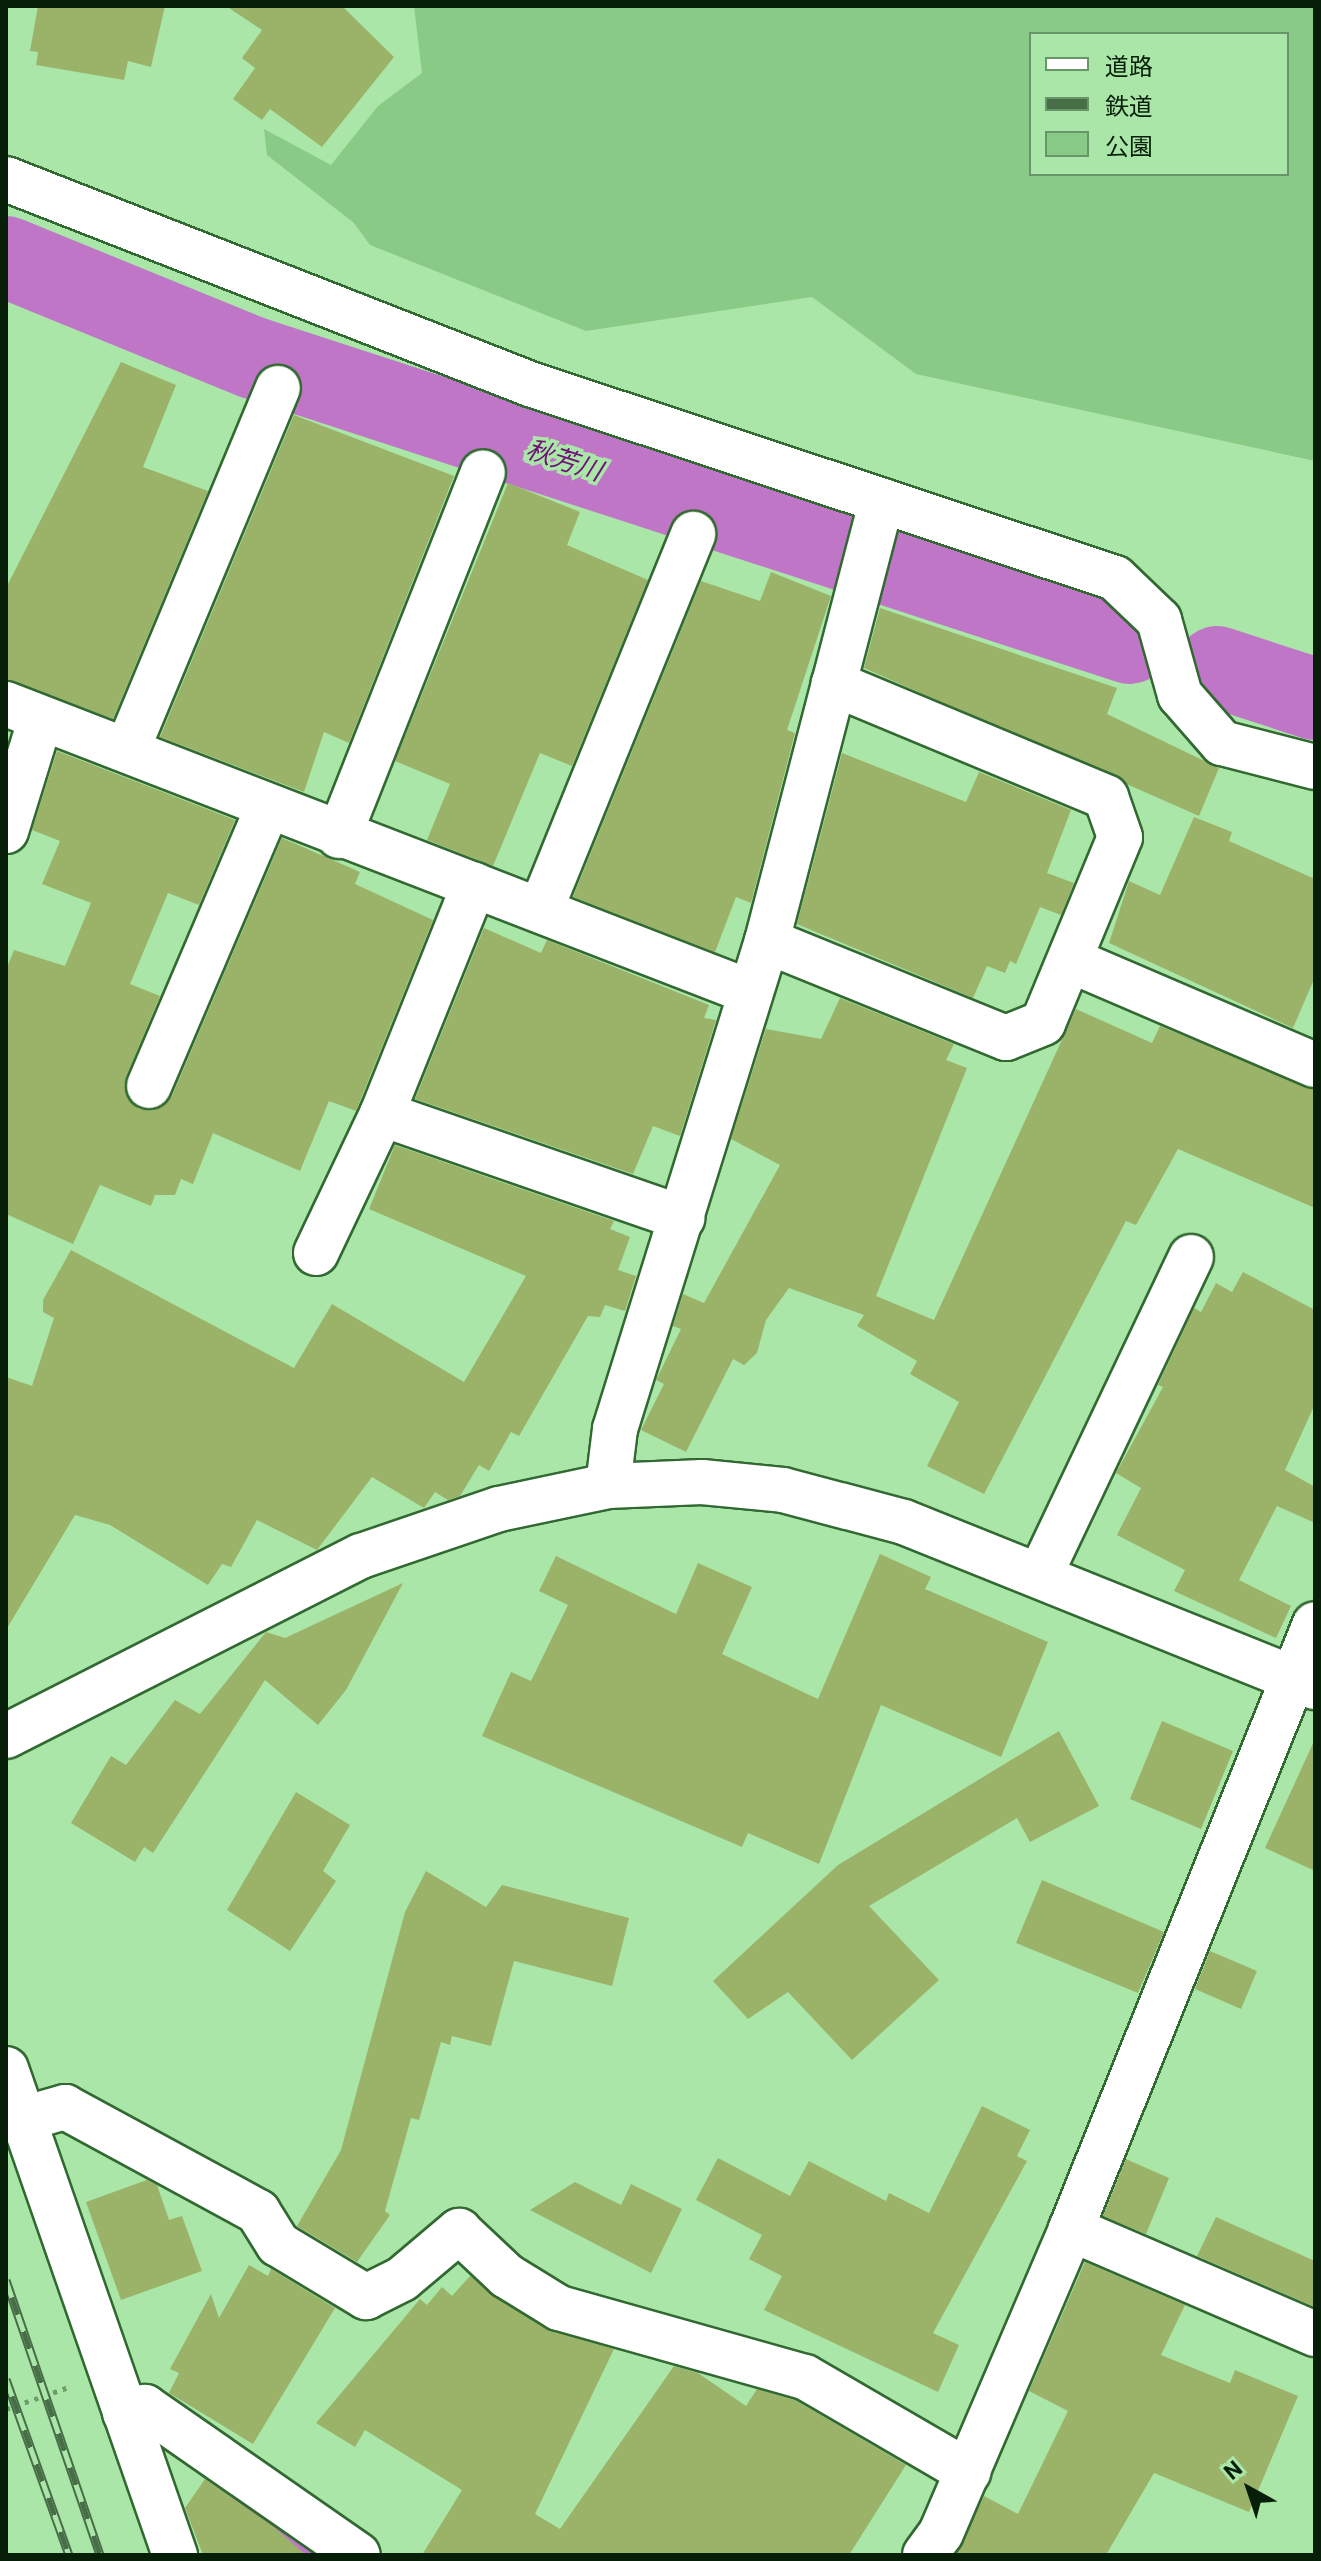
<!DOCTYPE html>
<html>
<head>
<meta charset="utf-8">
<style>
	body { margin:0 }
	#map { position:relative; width:1321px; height:2561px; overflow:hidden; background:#abe6a9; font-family:Roboto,"Noto Sans JP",sans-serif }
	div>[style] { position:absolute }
	.green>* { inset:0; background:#88ca86 }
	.canal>* { height:48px; margin:-24px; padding:0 24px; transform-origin:24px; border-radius:24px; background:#c076c7 }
	.river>* { height:82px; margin:-41px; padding:0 41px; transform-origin:41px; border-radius:41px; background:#c076c7 }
	.building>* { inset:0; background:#9bb369 }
	.path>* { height:5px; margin-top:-2.5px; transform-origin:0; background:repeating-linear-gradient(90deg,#6f9d6e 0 4px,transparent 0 10px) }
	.roads { filter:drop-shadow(2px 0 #326932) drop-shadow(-2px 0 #326932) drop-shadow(0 2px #326932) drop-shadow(0 -2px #326932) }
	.minor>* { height:44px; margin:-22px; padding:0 22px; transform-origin:22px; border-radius:22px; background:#fff }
	.rail>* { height:9px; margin-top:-4.5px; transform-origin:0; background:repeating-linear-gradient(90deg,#abe6a9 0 18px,#486e48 0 36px); box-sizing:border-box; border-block:2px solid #486e48 }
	span { translate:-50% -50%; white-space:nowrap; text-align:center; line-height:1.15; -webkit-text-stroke:7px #abe6a9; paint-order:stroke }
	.water-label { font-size:26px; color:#6e1278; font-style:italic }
	.frame { position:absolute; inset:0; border:8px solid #071e08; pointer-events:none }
	.legend { position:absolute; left:1029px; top:32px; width:260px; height:144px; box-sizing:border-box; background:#abe6a9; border:2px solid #699669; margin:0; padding:10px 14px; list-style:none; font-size:24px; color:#071e08 }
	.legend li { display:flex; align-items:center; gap:16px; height:40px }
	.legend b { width:40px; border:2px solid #699669 }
	.north { position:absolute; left:1209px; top:2449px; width:80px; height:80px; -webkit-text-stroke:6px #abe6a9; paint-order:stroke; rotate:320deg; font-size:22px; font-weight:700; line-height:32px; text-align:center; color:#071e08 }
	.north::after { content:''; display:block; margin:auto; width:28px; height:36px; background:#071e08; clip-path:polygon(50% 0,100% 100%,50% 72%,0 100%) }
</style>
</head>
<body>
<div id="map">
	<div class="green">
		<i style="clip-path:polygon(evenodd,414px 6px,1315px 6px,1315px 461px,916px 374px,812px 297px,586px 331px,370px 245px,354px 223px,267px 155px,264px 129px,331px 165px,378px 106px,422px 73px,414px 6px,1031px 34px,1287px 34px,1287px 174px,1031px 174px,1031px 34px)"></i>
	</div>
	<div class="canal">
		<i style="left:252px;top:2506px;width:83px;rotate:36.2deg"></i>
	</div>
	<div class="river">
		<i style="left:6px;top:257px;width:268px;rotate:22.2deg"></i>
		<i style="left:254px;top:358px;width:921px;rotate:18.02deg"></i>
		<i style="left:1217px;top:667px;width:103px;rotate:18.1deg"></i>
	</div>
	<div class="building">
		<i style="clip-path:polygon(38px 6px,165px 6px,151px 67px,128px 61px,124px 80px,36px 65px,38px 52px,30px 51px)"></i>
		<i style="clip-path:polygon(226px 6px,342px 6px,394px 57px,322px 147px,270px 109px,262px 120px,233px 99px,255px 68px,242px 58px,262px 30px)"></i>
		<i style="clip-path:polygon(121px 362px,176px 385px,143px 467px,208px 491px,113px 719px,6px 680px,6px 588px)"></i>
		<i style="clip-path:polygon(294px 415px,454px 476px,349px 743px,324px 732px,304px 792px,160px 737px)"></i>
		<i style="clip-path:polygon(508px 483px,580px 512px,567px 545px,648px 580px,572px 766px,540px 753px,493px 866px,427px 840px,450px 784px,395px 761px)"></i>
		<i style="clip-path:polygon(771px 572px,831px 596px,787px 730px,795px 733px,751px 903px,736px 897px,715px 952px,573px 897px,701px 581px,760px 601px)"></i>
		<i style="clip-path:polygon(880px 608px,1117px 688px,1107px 714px,1219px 768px,1199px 816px,864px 668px)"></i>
		<i style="clip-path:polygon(57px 751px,235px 820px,199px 905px,168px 893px,130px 984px,160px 996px,126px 1077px,129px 1100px,139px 1109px,153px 1111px,172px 1096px,282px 838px,360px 872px,355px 884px,433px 920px,356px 1111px,329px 1101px,300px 1171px,213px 1133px,193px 1184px,181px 1179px,175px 1195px,155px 1195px,151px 1206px,100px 1185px,73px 1244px,6px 1214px,6px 970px,14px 950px,65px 966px,91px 903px,42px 884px,60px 841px,32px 830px)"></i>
		<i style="clip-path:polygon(842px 753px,966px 802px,979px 772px,1071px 810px,1047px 873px,1074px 883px,1061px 915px,1040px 907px,1016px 964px,1010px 961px,1005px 973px,987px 966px,973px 998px,797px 924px)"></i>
		<i style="clip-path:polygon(1194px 817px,1232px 832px,1229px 841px,1315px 879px,1315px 977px,1293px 1028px,1109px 943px,1129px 881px,1160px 895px)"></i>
		<i style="clip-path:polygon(484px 928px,541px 953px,547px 940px,709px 1005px,704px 1018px,716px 1020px,680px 1136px,653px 1126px,633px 1174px,415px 1099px)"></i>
		<i style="clip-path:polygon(840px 998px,954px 1044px,946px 1060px,967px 1068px,876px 1296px,934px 1320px,1076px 1009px,1152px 1043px,1160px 1026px,1315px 1090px,1315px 1208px,1178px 1149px,1136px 1225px,1126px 1221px,984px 1494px,927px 1466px,959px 1402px,910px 1374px,917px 1361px,857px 1326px,864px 1315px,789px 1288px,766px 1320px,757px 1353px,744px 1365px,733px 1359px,686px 1452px,641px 1430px,664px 1384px,656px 1380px,681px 1329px,673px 1326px,683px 1294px,704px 1303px,780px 1165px,731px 1139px,766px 1029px,821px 1039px)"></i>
		<i style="clip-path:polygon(395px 1145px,614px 1221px,610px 1229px,630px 1237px,618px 1270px,636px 1276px,625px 1311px,605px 1305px,600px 1317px,588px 1316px,519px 1436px,511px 1432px,489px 1471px,479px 1465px,460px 1496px,448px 1500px,435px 1492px,424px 1508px,372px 1477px,317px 1550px,257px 1520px,231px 1567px,222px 1564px,208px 1585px,110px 1525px,75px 1515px,6px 1630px,6px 1377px,32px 1386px,54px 1318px,43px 1312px,43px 1300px,71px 1250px,294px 1368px,332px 1304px,464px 1382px,526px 1276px,369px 1209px)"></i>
		<i style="clip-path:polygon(1243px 1272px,1315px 1310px,1315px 1404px,1285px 1470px,1315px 1487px,1315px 1523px,1277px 1506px,1239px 1580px,1291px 1606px,1276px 1638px,1174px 1591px,1185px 1570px,1117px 1535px,1141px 1488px,1116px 1473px,1163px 1387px,1158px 1385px,1194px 1308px,1201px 1312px,1216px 1283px,1232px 1292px)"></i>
		<i style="clip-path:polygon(880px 1554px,931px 1577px,925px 1589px,1048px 1642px,1001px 1757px,881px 1705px,819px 1864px,748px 1833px,742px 1847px,482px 1736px,511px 1672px,531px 1681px,568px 1605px,539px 1591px,556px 1556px,676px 1614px,698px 1563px,752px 1587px,722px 1654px,818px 1699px)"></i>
		<i style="clip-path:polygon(403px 1583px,346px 1690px,318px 1725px,265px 1680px,153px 1853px,144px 1847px,135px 1862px,71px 1823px,111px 1756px,126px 1765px,175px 1700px,200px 1714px,266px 1632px,285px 1638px)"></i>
		<i style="clip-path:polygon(1162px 1721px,1233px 1751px,1201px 1829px,1130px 1799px)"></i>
		<i style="clip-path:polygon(1059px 1731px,1099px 1806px,1030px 1842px,1017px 1818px,869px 1906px,939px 1980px,852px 2060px,788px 1992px,748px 2019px,713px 1981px,838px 1865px)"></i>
		<i style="clip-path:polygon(1315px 1739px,1315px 1871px,1265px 1848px)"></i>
		<i style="clip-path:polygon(296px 1792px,350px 1825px,323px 1871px,336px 1881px,290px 1951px,227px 1910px)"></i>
		<i style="clip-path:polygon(426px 1871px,486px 1907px,502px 1885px,629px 1918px,612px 1986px,514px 1961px,491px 2046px,452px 2036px,450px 2045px,441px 2042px,419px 2120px,411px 2118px,385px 2211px,390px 2215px,357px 2262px,297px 2226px,341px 2150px,405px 1912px)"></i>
		<i style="clip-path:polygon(1042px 1880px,1164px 1932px,1138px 1993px,1016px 1943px)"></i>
		<i style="clip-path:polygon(1210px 1951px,1257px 1971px,1241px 2009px,1195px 1989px)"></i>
		<i style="clip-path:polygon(982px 2106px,1030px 2130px,1017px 2156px,1027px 2161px,933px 2333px,959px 2345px,938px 2392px,764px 2310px,782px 2276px,749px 2259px,762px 2235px,696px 2200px,718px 2158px,790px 2196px,809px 2161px,886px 2201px,889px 2193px,929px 2213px)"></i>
		<i style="clip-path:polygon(1126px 2159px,1169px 2178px,1146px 2234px,1103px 2216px)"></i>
		<i style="clip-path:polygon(147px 2180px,157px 2185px,169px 2220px,182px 2216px,202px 2271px,121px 2300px,86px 2202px)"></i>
		<i style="clip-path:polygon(575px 2182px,621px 2205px,631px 2184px,682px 2209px,651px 2273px,530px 2210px)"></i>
		<i style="clip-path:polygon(1216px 2217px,1315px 2261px,1315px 2307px,1197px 2256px)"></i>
		<i style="clip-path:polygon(1085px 2262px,1185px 2305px,1161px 2355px,1230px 2383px,1235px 2370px,1298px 2396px,1249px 2512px,1154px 2473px,1106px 2555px,956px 2555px,984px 2496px,1018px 2514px,1068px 2411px,1029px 2391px)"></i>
		<i style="clip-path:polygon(249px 2265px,268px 2276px,271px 2269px,335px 2308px,253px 2444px,169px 2393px,179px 2373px,170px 2369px,211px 2294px,219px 2318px)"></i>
		<i style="clip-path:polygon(470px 2276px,546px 2329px,614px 2349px,535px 2514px,560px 2529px,674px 2366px,698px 2373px,746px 2406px,757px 2389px,795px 2400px,906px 2465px,849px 2555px,422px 2555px,462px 2490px,365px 2430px,355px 2447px,316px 2423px,420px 2299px,427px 2305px,442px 2287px,452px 2296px)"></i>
		<i style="clip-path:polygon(205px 2479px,274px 2527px,306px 2555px,203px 2555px,185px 2508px)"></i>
	</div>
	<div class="path">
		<i style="left:6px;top:2409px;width:67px;rotate:-19.2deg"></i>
	</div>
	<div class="roads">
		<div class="minor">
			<i style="left:6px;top:179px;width:563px;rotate:21.37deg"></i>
			<i style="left:530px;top:384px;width:616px;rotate:18.35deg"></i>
			<i style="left:1115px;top:578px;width:61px;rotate:43.7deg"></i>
			<i style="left:1159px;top:620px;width:78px;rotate:74.4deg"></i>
			<i style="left:1180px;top:695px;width:64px;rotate:48.8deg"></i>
			<i style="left:1222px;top:743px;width:96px;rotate:14.5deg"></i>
			<i style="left:6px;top:704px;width:798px;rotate:21.16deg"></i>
			<i style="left:128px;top:748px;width:390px;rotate:-67.4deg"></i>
			<i style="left:6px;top:831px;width:118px;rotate:-72.8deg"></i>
			<i style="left:339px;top:836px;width:391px;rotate:-68.4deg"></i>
			<i style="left:541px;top:909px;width:405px;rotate:-67.9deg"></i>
			<i style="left:767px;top:941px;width:258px;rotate:22.1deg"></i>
			<i style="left:1006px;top:1038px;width:40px;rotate:-22deg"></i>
			<i style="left:1043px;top:1023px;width:201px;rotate:-67.5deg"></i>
			<i style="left:1120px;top:837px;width:42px;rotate:-109.3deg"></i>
			<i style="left:1106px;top:797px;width:295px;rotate:-157.4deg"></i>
			<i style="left:1072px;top:961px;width:264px;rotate:23.2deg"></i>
			<i style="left:149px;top:1086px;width:303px;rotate:-66.9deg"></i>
			<i style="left:382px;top:1114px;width:318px;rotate:19.1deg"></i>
			<i style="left:316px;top:1253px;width:154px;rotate:-64.6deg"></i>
			<i style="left:382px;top:1114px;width:247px;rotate:-68.1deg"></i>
			<i style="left:608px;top:1486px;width:57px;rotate:-83deg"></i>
			<i style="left:615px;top:1429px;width:511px;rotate:-72.7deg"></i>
			<i style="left:767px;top:941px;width:455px;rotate:-75.4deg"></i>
			<i style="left:1040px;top:1575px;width:352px;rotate:-64.6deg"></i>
			<i style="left:6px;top:1736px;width:398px;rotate:-26.9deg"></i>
			<i style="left:361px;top:1556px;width:146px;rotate:-18.8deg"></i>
			<i style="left:499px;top:1509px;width:111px;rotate:-11.9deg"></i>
			<i style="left:608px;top:1486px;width:94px;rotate:-2.4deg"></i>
			<i style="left:702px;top:1482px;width:81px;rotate:5.6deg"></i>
			<i style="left:783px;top:1490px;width:125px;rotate:14.8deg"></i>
			<i style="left:904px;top:1522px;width:443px;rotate:21.9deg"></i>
			<i style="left:6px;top:2069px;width:515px;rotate:70.83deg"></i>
			<i style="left:23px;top:2119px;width:44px;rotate:-15.9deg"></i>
			<i style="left:65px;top:2107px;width:220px;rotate:28.5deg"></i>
			<i style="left:258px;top:2212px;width:38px;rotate:58deg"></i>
			<i style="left:278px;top:2244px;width:103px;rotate:31.1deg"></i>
			<i style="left:366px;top:2297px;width:40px;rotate:-26.6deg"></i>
			<i style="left:402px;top:2279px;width:75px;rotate:-40.1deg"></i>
			<i style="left:459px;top:2231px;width:66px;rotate:43.2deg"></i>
			<i style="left:507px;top:2276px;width:61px;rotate:31.6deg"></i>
			<i style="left:559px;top:2308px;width:255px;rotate:15.7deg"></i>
			<i style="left:805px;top:2377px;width:189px;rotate:30.2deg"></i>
			<i style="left:1071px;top:2229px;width:266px;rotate:23.3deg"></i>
			<i style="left:125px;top:2413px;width:21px;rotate:-17deg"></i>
			<i style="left:145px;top:2407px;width:259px;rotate:34.8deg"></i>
			<i style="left:925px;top:2555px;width:27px;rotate:-54deg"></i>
			<i style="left:941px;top:2533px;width:331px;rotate:-66.8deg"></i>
			<i style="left:1071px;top:2229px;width:652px;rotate:-68.04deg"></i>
		</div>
	</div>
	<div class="rail">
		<i style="left:6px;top:2280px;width:291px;rotate:71.1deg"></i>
		<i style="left:6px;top:2379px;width:187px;rotate:70.3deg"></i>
	</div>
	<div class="water-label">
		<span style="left:564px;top:461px;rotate:18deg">秋芳川</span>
	</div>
	<div class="frame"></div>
	<ul class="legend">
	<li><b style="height:10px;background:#fff"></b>道路</li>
	<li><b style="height:10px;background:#486e48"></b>鉄道</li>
	<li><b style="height:22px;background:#88ca86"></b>公園</li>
	</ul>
	<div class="north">N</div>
</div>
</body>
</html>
